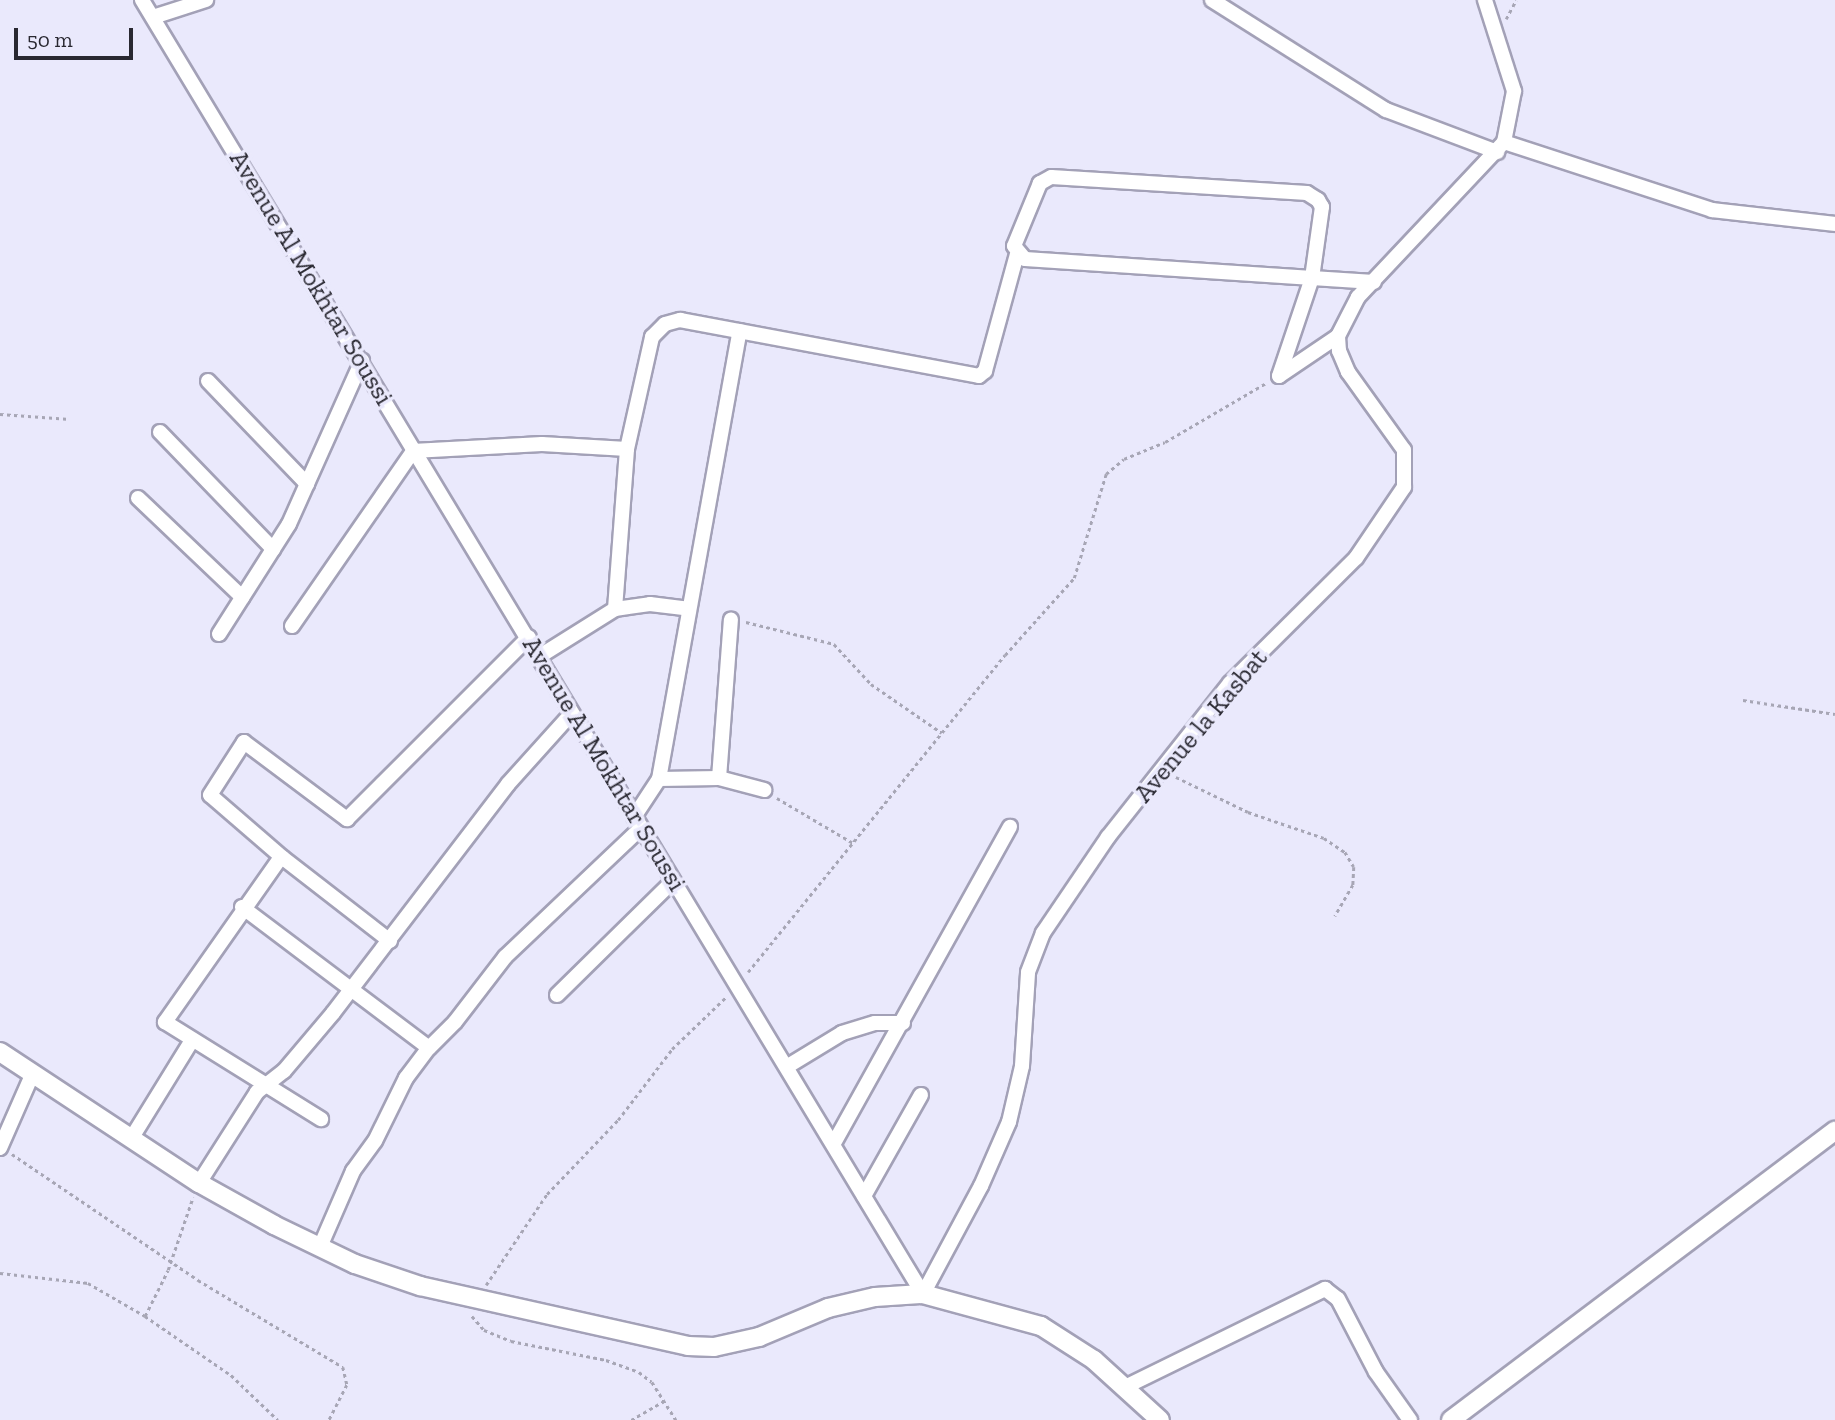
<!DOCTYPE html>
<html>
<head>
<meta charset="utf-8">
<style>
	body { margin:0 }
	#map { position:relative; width:1835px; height:1420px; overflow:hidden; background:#eae9fc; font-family:"Zilla Slab",serif }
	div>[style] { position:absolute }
	.path>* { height:2.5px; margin-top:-1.25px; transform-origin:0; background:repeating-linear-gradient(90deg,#a7a6b5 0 3.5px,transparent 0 7px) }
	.roads { filter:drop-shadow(2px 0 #a3a1b7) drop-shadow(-2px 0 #a3a1b7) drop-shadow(0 2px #a3a1b7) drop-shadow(0 -2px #a3a1b7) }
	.minor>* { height:14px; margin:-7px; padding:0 7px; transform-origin:7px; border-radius:7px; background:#fff }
	.tertiary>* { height:18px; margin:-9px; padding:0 9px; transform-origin:9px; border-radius:9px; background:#fff }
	span { translate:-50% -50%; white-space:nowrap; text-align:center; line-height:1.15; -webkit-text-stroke:7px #eae9fc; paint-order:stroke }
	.street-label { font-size:26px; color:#292831 }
	.scale { position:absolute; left:14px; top:28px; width:119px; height:32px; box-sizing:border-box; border:4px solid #292831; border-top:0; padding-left:9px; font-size:21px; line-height:24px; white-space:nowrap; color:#292831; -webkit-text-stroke:5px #eae9fc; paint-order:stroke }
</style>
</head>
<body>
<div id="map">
	<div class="path">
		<i style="left:1506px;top:19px;width:21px;rotate:-62deg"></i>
		<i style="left:0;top:414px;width:70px;rotate:4.1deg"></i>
		<i style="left:746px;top:622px;width:91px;rotate:14deg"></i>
		<i style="left:834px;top:644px;width:54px;rotate:47.2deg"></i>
		<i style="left:871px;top:684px;width:86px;rotate:34.6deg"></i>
		<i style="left:1743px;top:700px;width:93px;rotate:8.7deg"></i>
		<i style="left:1176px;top:777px;width:80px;rotate:25.9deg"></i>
		<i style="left:1248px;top:812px;width:80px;rotate:18.9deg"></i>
		<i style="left:1324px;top:838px;width:25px;rotate:34deg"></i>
		<i style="left:1345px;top:852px;width:17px;rotate:59deg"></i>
		<i style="left:1354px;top:867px;width:18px;rotate:93deg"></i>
		<i style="left:1353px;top:885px;width:36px;rotate:120deg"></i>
		<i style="left:777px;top:798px;width:88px;rotate:30.6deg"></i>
		<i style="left:748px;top:972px;width:408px;rotate:-51deg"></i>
		<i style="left:1005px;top:655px;width:103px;rotate:-48.1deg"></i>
		<i style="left:1074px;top:578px;width:109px;rotate:-72.9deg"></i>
		<i style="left:1106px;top:474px;width:23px;rotate:-40deg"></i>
		<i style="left:1124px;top:459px;width:44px;rotate:-22.5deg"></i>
		<i style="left:1165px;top:442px;width:117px;rotate:-30.3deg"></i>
		<i style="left:12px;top:1154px;width:225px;rotate:34.1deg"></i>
		<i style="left:198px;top:1280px;width:169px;rotate:31deg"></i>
		<i style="left:343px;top:1367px;width:18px;rotate:77deg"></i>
		<i style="left:347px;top:1385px;width:39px;rotate:117deg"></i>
		<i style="left:0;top:1273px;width:89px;rotate:6.5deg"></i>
		<i style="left:88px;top:1283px;width:66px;rotate:30.1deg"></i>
		<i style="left:145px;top:1316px;width:51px;rotate:-63.4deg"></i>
		<i style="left:168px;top:1270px;width:77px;rotate:-71.1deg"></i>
		<i style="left:486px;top:1285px;width:110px;rotate:-56.2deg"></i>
		<i style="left:547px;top:1194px;width:103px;rotate:-46.2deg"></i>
		<i style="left:618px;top:1120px;width:89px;rotate:-52.7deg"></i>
		<i style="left:672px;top:1049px;width:76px;rotate:-43.9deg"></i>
		<i style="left:145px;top:1316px;width:104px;rotate:34.5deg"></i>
		<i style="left:231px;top:1375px;width:65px;rotate:43.8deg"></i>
		<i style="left:472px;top:1316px;width:18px;rotate:49deg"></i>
		<i style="left:484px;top:1330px;width:29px;rotate:22deg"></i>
		<i style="left:511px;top:1341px;width:97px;rotate:11.3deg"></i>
		<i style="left:606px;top:1360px;width:35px;rotate:20deg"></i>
		<i style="left:639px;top:1372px;width:16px;rotate:38deg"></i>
		<i style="left:652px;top:1382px;width:45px;rotate:57.7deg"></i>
		<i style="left:631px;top:1420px;width:38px;rotate:-30deg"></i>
	</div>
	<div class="roads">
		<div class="minor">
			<i style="left:142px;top:0;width:1511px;rotate:58.89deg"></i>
			<i style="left:1212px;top:0;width:206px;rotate:32.3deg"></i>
			<i style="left:1386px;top:110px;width:119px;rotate:20.7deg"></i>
			<i style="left:153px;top:17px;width:56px;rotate:-17.8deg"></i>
			<i style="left:1504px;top:142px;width:219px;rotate:18.1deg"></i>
			<i style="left:1712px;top:210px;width:124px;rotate:6.5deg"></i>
			<i style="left:1279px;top:376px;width:103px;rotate:-71.4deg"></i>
			<i style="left:1312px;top:278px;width:72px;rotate:-82deg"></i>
			<i style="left:1322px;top:207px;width:8px;rotate:-120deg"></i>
			<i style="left:1318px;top:200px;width:13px;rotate:-148deg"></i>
			<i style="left:1307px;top:193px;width:256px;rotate:-176.4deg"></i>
			<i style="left:1051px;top:177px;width:13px;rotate:151deg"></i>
			<i style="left:1040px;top:183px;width:68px;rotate:112.4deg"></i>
			<i style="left:1014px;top:246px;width:17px;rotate:50deg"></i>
			<i style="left:1025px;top:259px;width:288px;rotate:3.8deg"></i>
			<i style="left:1312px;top:278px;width:62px;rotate:3.7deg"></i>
			<i style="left:1279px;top:376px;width:71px;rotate:-34.1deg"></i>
			<i style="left:208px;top:381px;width:143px;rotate:46.1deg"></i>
			<i style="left:160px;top:432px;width:163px;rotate:46deg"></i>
			<i style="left:138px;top:498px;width:144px;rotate:43.6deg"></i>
			<i style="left:615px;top:609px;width:160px;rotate:-85.7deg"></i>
			<i style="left:627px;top:449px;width:115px;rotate:-77.4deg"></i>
			<i style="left:652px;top:337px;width:18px;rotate:-45deg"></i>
			<i style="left:665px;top:324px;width:16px;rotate:-15deg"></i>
			<i style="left:680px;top:320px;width:304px;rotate:10.6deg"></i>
			<i style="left:979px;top:376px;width:8px;rotate:-40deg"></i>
			<i style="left:985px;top:371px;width:121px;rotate:-74.7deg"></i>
			<i style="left:292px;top:626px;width:213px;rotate:-55.3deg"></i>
			<i style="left:413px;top:451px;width:129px;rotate:-3.1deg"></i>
			<i style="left:542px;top:444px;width:85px;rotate:3.4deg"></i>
			<i style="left:219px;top:634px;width:130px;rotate:-57.5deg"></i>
			<i style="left:289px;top:524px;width:179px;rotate:-65.9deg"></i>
			<i style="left:540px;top:656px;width:89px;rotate:-32.1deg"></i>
			<i style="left:615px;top:609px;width:35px;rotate:-8deg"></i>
			<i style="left:650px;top:604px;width:38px;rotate:7deg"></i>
			<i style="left:719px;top:778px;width:159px;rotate:-85.7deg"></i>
			<i style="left:659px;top:779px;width:60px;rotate:-1deg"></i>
			<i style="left:719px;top:778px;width:47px;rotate:14.9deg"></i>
			<i style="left:634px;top:817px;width:45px;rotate:-56.7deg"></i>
			<i style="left:659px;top:779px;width:455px;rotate:-79.8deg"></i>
			<i style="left:281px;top:857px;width:202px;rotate:125.1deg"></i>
			<i style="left:165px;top:1022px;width:184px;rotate:31.9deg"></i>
			<i style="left:242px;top:907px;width:234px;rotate:37deg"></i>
			<i style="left:390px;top:941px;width:135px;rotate:-142.2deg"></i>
			<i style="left:283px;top:858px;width:96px;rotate:-139.2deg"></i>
			<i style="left:210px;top:795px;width:63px;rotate:-57.3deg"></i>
			<i style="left:244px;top:742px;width:129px;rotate:36.8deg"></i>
			<i style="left:347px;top:819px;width:257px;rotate:-45deg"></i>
			<i style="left:557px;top:995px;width:161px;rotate:-44.5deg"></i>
			<i style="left:788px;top:1066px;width:63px;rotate:-31.4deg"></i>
			<i style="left:842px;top:1033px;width:34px;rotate:-17deg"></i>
			<i style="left:875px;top:1023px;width:28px"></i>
			<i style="left:131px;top:1139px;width:114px;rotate:-58.3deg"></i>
			<i style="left:834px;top:1143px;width:362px;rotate:-60.9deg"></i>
			<i style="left:0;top:1148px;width:80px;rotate:-66.3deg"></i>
			<i style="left:199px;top:1183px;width:108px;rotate:-57.5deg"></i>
			<i style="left:257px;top:1092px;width:34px;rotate:-38deg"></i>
			<i style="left:284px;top:1071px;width:76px;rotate:-49.8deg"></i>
			<i style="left:333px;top:1013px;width:288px;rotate:-52.6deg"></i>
			<i style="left:508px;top:784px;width:94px;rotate:-48deg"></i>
			<i style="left:864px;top:1196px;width:116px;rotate:-60.6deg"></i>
			<i style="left:320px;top:1247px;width:83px;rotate:-66.5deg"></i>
			<i style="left:353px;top:1171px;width:37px;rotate:-54deg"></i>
			<i style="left:375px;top:1141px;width:70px;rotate:-63.8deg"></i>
			<i style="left:406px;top:1078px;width:38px;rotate:-53deg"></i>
			<i style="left:429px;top:1048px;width:37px;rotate:-45deg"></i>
			<i style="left:455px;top:1022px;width:82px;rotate:-52.4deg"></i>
			<i style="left:505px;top:957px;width:187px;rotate:-43.5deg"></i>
			<i style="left:923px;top:1294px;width:123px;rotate:-61.8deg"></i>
			<i style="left:981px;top:1186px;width:70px;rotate:-66.4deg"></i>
			<i style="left:1009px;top:1122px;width:57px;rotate:-76.9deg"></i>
			<i style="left:1022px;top:1066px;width:94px;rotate:-86.3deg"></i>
			<i style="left:1028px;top:972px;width:42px;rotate:-69deg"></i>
			<i style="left:1043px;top:933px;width:116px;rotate:-55.9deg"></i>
			<i style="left:1108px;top:837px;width:196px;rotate:-51.6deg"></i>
			<i style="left:1230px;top:683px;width:177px;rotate:-44.8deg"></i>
			<i style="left:1356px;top:558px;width:86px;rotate:-55.9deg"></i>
			<i style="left:1404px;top:487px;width:37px;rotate:-90deg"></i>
			<i style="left:1404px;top:450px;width:96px;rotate:-125.7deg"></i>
			<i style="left:1348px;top:372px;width:23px;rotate:-113deg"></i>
			<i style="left:1339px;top:351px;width:15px;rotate:-94deg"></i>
			<i style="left:1338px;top:336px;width:44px;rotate:-62.9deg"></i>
			<i style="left:1358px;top:297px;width:213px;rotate:-46.7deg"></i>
			<i style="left:1504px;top:142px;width:52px;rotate:-78.9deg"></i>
			<i style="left:1514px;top:91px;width:96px;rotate:-107.7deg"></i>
			<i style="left:1125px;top:1387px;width:223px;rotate:-26.1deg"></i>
			<i style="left:1325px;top:1289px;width:16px;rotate:38deg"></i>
			<i style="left:1338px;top:1299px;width:82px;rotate:62.5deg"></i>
			<i style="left:1376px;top:1372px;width:59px;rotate:54.7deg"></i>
		</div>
		<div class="tertiary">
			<i style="left:0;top:1052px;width:238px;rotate:33.4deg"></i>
			<i style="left:199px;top:1183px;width:86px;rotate:29.2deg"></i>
			<i style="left:274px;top:1225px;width:90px;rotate:25.7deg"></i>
			<i style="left:355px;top:1264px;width:69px;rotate:18.7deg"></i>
			<i style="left:420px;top:1286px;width:275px;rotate:12.6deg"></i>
			<i style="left:688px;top:1346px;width:26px;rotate:2deg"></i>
			<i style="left:714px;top:1347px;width:46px;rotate:-12.5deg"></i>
			<i style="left:759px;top:1337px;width:75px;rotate:-22.8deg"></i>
			<i style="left:828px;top:1308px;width:48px;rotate:-13.2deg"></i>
			<i style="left:875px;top:1297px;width:48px;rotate:-3.6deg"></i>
			<i style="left:923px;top:1294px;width:122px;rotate:15.2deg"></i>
			<i style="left:1041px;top:1326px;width:63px;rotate:32.7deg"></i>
			<i style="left:1094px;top:1360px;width:89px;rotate:42.3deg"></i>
			<i style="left:1451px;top:1420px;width:481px;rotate:-37deg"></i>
		</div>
	</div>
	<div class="street-label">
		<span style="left:311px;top:278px;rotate:59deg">Avenue Al Mokhtar Soussi</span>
		<span style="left:1201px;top:726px;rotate:-50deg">Avenue la Kasbat</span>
		<span style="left:604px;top:764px;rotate:59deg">Avenue Al Mokhtar Soussi</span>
	</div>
	<div class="scale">50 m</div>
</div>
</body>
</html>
